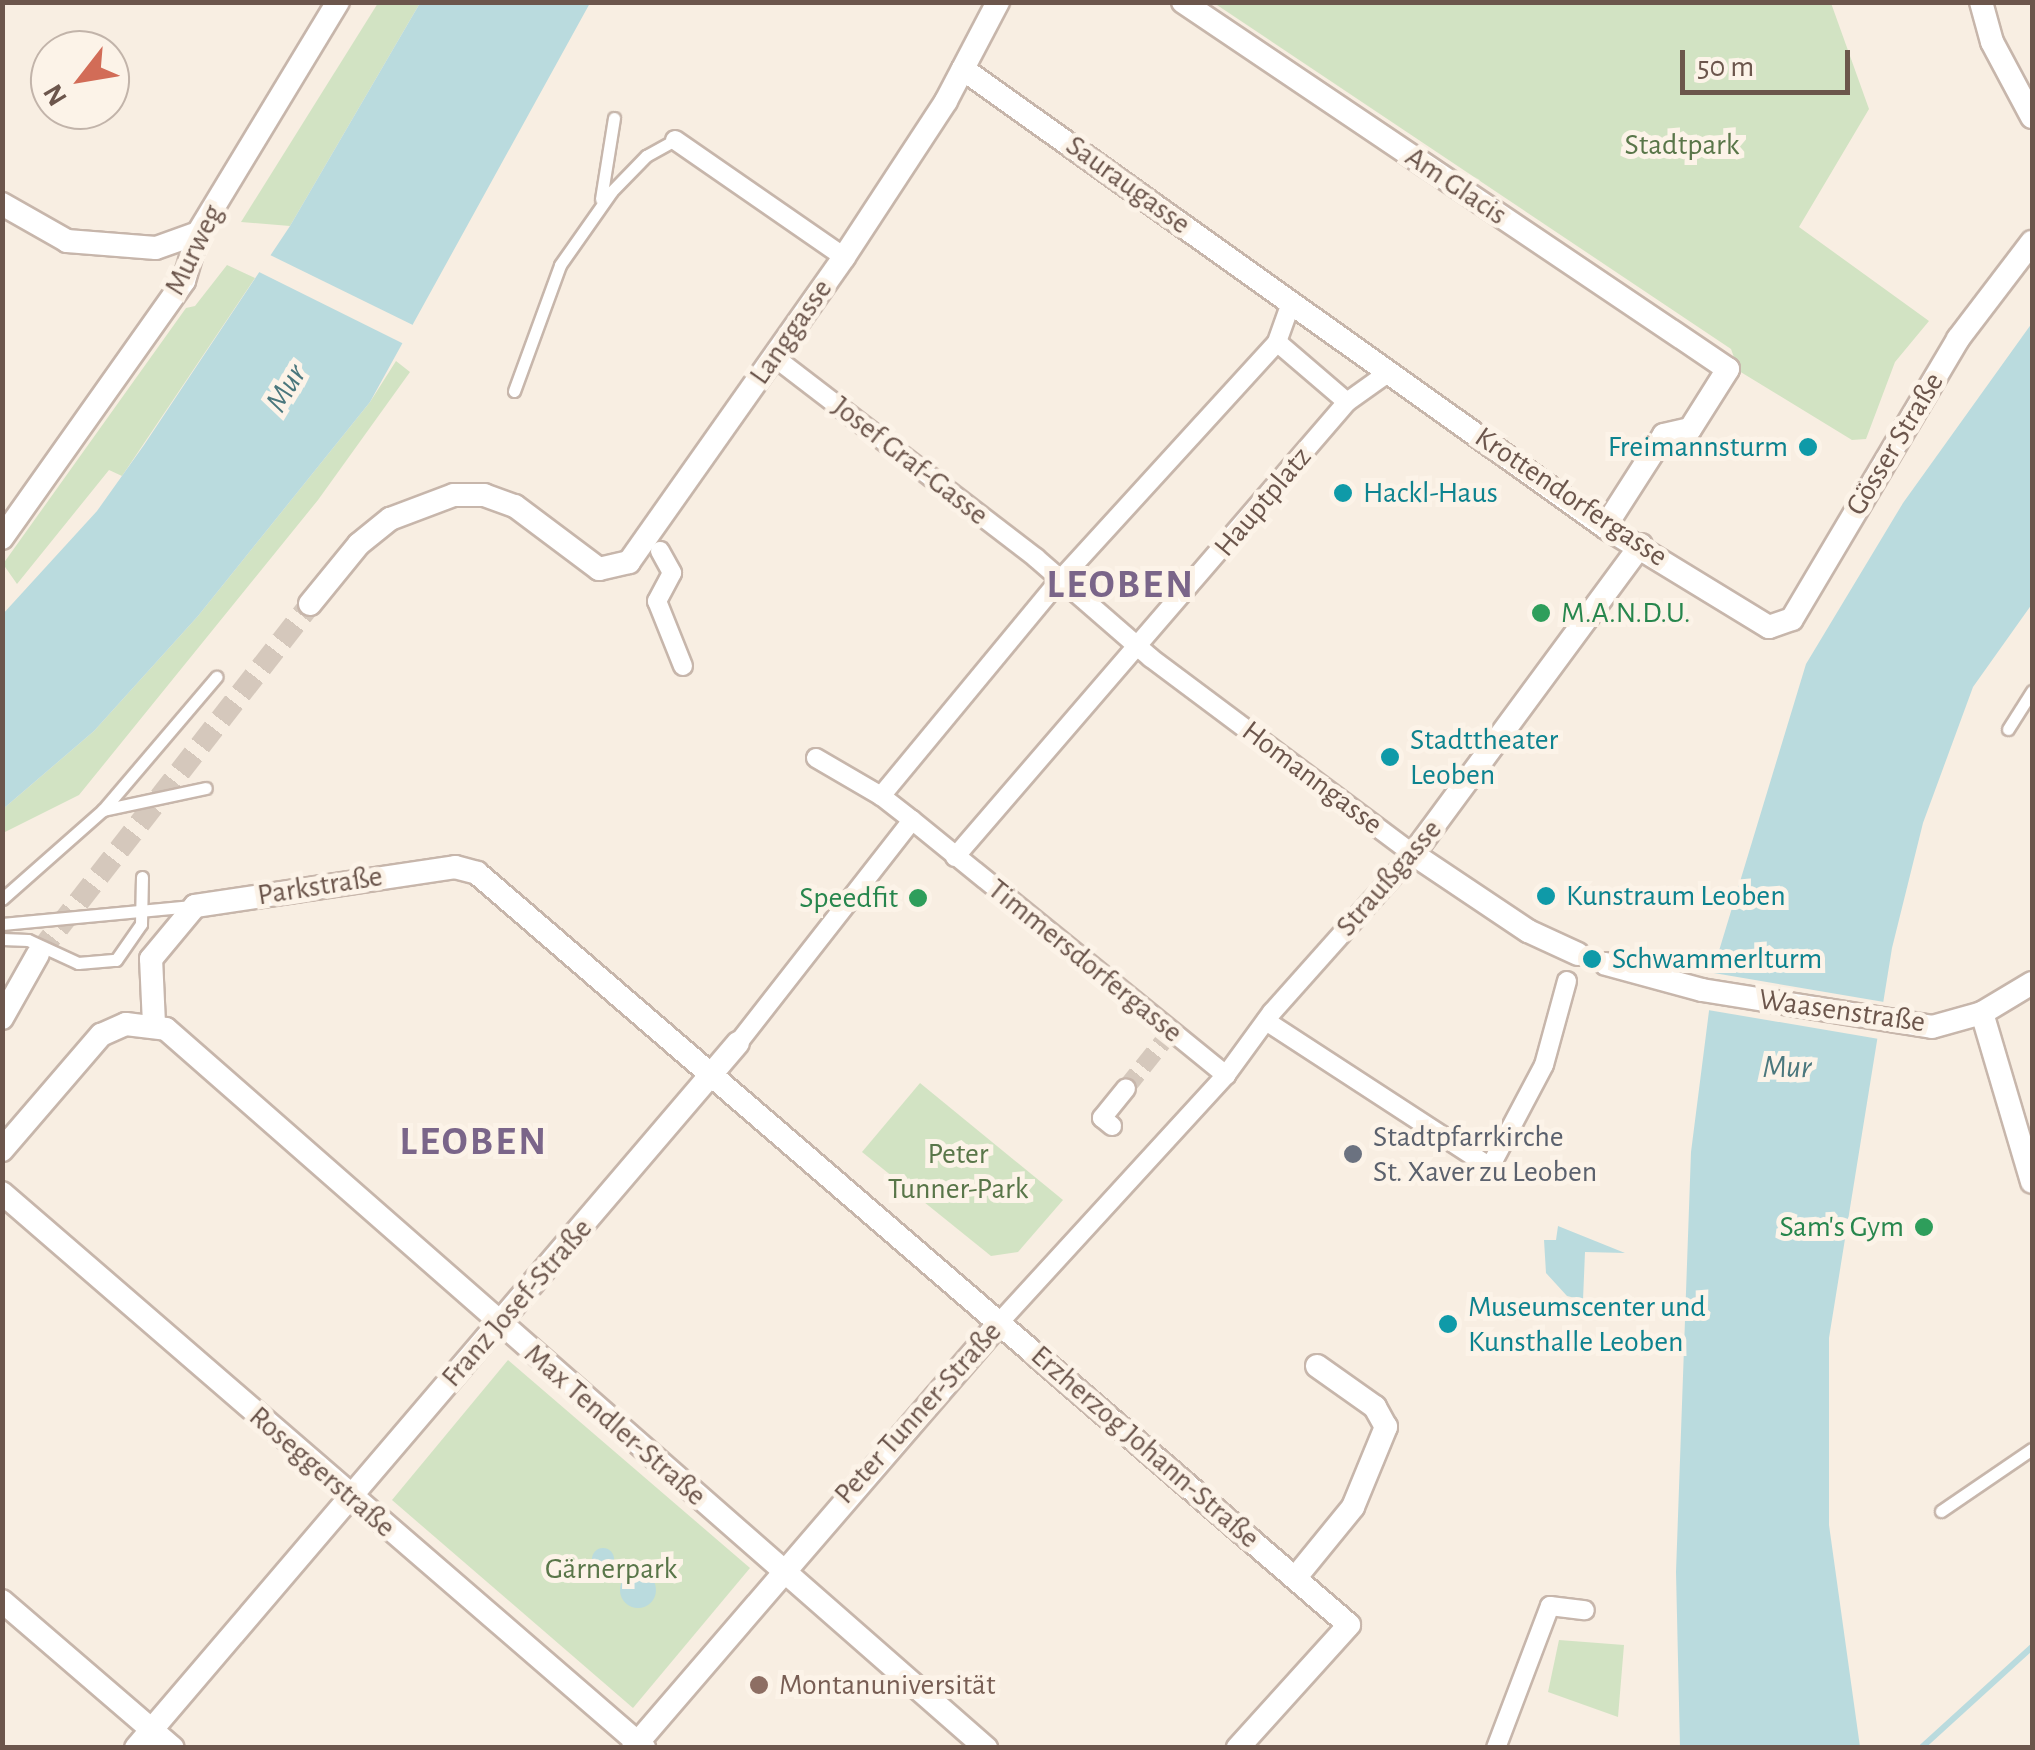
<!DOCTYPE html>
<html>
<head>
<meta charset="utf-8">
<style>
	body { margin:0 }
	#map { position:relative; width:2035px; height:1750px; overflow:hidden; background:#f8eee2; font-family:"Alegreya Sans",sans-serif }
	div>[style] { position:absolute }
	.green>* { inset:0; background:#d2e3c3 }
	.water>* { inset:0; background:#badbde }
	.round { border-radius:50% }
	.pier>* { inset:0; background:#f8eee2 }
	.stream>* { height:6px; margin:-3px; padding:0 3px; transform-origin:3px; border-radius:3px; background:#badbde }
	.pedestrian-tunnel>* { height:18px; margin-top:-9px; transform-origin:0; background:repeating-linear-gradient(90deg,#d5c8bc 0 18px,transparent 0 27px) }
	.minor-tunnel>* { height:22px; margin-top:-11px; transform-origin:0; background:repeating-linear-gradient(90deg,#d5c8bc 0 22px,transparent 0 33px) }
	.roads { filter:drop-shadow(2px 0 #c7b6ab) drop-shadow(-2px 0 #c7b6ab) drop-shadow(0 2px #c7b6ab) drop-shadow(0 -2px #c7b6ab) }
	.service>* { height:11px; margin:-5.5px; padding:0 5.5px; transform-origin:5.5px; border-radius:5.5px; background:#fff }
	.pedestrian>* { height:18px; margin:-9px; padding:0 9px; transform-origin:9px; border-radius:9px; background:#fff }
	.minor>* { height:22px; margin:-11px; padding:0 11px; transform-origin:11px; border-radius:11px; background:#fff }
	.dots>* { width:28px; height:28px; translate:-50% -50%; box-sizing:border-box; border:5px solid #fcf3e8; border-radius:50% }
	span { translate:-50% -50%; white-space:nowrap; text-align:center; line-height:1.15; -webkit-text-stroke:10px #fcf3e8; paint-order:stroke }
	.park-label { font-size:30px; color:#597649 }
	.street-label { font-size:30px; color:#6c564c }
	.culture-label { font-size:30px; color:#0d838f }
	.right { translate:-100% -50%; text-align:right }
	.left { translate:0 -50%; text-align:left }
	.leisure-label { font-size:30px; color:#27864d }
	.worship-label { font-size:30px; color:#5b616d }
	.education-label { font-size:30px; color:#785e54 }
	.water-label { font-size:32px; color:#4a777d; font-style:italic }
	.district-label { font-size:40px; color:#7a6589; font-weight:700; letter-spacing:2.5px }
	.frame { position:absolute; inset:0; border:5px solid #6c564c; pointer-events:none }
	.north { position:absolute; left:30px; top:30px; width:100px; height:100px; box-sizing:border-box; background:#fcf3e8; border:2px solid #c2b4aa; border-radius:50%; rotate:239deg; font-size:28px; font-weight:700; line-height:40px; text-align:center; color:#6c564c }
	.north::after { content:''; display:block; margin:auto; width:35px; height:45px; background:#d26c57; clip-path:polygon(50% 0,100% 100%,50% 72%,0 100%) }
	.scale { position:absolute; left:1680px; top:50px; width:170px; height:45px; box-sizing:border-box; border:5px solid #6c564c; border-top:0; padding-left:12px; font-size:30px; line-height:35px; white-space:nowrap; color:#6c564c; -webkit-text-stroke:8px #fcf3e8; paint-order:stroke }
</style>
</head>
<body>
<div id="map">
	<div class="green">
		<i style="clip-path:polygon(378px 3px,420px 3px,290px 226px,241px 222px)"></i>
		<i style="clip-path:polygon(1214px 3px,1831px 3px,1869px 109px,1799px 227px,1929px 321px,1895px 362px,1866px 439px,1852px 440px,1739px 371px,1731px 349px)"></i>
		<i style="clip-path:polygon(227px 265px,255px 278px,122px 476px,109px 470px,17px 584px,3px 564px,186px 308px,195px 306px)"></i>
		<i style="clip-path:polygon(396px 361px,410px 372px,318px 500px,79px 795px,3px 833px,3px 809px,94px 731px,198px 616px,370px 402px)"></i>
		<i style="clip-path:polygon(920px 1083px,1063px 1200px,1018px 1252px,991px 1256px,862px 1152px)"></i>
		<i style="clip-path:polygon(508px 1360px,750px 1568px,633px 1708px,392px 1500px)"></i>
		<i style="clip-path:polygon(1559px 1640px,1624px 1645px,1618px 1717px,1548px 1692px)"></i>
	</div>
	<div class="water">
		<i style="clip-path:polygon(420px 3px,590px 3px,370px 402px,198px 616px,94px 731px,3px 809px,2px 615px,97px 511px,144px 445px,290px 226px)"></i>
		<i style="clip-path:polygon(2032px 323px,2032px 604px,1973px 687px,1923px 823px,1892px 948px,1829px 1338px,1829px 1525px,1860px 1747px,1680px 1748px,1676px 1572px,1691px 1152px,1715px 964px,1806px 664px,1903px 503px)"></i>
		<i style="clip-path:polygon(1558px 1226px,1625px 1253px,1585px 1252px,1583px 1300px,1567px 1296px,1546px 1273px,1544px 1240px,1556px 1240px)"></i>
		<i class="round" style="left:592px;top:1548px;width:22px;height:22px"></i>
		<i class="round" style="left:620px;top:1572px;width:36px;height:36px"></i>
	</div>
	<div class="pier">
		<i style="clip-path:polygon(266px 253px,421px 329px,410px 347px,255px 270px)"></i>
		<i style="clip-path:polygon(1708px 972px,1890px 1003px,1885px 1040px,1702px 1009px)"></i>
	</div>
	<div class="stream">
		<i style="left:1921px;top:1748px;width:150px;rotate:-42.3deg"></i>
	</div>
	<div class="pedestrian-tunnel">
		<i style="left:1126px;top:1088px;width:58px;rotate:-51.3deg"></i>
	</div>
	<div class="minor-tunnel">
		<i style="left:38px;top:954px;width:443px;rotate:-52.1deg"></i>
	</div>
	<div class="roads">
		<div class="service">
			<i style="left:601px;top:199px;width:82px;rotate:-80.9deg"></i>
			<i style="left:514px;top:391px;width:134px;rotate:-69.9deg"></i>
			<i style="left:560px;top:265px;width:90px;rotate:-54.9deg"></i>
			<i style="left:612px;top:191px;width:49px;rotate:-45.8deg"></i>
			<i style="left:646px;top:156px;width:33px;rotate:-29deg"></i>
			<i style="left:2008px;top:729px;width:45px;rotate:-57.7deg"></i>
			<i style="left:103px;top:810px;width:175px;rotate:-49.6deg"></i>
			<i style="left:2px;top:899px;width:135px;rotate:-41.4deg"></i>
			<i style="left:103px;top:810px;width:105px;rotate:-12.1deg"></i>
			<i style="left:2px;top:924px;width:191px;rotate:-5.4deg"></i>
			<i style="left:2px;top:939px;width:26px;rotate:2deg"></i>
			<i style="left:28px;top:940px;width:55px;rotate:24.7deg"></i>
			<i style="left:78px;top:963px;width:38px;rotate:-5deg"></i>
			<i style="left:116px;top:960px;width:44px;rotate:-55.2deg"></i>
			<i style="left:141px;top:924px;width:47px;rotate:-88.8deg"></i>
			<i style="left:1941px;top:1511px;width:110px;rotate:-34.3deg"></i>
		</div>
		<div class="pedestrian">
			<i style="left:675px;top:140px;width:206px;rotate:34.7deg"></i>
			<i style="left:773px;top:356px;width:332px;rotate:37.5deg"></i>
			<i style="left:1036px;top:558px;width:152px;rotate:41deg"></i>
			<i style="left:1151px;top:658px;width:327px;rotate:36.8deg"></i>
			<i style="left:1413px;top:854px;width:212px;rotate:131.7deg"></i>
			<i style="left:1272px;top:1012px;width:78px;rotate:126.1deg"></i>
			<i style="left:1347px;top:402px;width:52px;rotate:-35.5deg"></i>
			<i style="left:660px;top:551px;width:25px;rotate:61deg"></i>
			<i style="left:672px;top:573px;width:32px;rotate:118deg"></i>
			<i style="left:657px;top:601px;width:70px;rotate:68.2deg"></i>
			<i style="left:816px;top:758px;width:75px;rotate:30.3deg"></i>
			<i style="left:912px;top:820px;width:39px;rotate:-142deg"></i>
			<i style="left:881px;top:796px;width:281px;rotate:-50.4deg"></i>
			<i style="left:1060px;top:580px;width:322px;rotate:-47.6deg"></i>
			<i style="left:1277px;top:342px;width:41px;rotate:-70.3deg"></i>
			<i style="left:955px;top:857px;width:601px;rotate:-49.25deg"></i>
			<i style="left:1347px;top:402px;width:92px;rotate:-139.4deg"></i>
			<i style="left:1266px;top:1021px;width:267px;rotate:33.1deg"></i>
			<i style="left:1490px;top:1167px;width:115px;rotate:-62.1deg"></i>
			<i style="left:1544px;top:1065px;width:87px;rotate:-74.7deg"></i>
			<i style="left:738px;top:1043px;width:283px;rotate:-52deg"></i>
			<i style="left:912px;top:820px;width:405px;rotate:39.1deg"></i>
			<i style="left:1226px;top:1075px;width:335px;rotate:132.5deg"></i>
			<i style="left:1112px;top:1126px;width:13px;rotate:-141deg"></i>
			<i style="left:1102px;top:1118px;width:38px;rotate:-51deg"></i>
			<i style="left:1496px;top:1748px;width:152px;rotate:-69.2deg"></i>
			<i style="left:1550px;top:1606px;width:35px;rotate:7deg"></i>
		</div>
		<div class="minor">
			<i style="left:1183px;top:2px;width:657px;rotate:33.96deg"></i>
			<i style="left:1728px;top:369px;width:71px;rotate:122.3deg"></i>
			<i style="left:1690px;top:429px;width:27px;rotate:167deg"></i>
			<i style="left:1664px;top:435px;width:109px;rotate:122.7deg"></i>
			<i style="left:1981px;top:2px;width:41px;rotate:74.6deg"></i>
			<i style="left:1992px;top:42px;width:85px;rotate:61.9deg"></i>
			<i style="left:963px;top:69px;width:789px;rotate:35.5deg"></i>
			<i style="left:1605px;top:527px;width:192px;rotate:31.4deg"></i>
			<i style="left:1769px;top:627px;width:24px;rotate:-19deg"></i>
			<i style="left:1792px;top:619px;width:326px;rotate:-59.3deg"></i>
			<i style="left:1958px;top:339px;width:122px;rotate:-52.7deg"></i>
			<i style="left:2px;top:204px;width:75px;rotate:29.6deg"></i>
			<i style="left:67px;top:241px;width:89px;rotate:4.5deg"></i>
			<i style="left:156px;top:248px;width:45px;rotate:-19.7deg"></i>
			<i style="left:2px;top:538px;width:315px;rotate:-54.7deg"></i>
			<i style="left:184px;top:281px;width:50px;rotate:-73.7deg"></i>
			<i style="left:198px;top:233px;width:270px;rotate:-58.8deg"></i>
			<i style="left:310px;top:604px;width:77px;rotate:-50.8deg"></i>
			<i style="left:359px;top:544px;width:40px;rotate:-39deg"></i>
			<i style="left:390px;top:519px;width:68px;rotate:-20.6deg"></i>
			<i style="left:454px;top:495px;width:30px"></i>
			<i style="left:484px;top:495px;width:33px;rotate:20deg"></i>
			<i style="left:515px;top:506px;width:105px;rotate:36.9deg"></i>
			<i style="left:599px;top:569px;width:31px;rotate:-13deg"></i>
			<i style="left:629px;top:562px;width:373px;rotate:-54.8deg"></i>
			<i style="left:844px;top:257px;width:186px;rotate:-56.8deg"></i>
			<i style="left:946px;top:101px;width:112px;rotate:-62.3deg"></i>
			<i style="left:1578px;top:954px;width:55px;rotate:-155.3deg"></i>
			<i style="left:1528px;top:931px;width:138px;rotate:-146.2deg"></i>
			<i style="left:1413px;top:854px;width:384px;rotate:-53.6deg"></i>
			<i style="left:1606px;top:964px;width:99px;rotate:15.2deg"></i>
			<i style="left:1702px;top:990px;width:233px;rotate:9.1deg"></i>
			<i style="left:1932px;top:1027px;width:52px;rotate:-15.6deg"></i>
			<i style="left:1982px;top:1013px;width:58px;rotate:-31deg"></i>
			<i style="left:1982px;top:1013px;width:176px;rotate:73.5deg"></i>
			<i style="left:2px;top:1018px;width:73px;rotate:-60.6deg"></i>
			<i style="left:154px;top:1024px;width:65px;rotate:-92.6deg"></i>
			<i style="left:151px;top:959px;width:69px;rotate:-50.3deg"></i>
			<i style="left:195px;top:906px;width:263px;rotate:-8.5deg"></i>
			<i style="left:455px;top:867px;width:23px;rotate:15deg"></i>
			<i style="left:477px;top:873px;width:1151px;rotate:40.77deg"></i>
			<i style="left:1349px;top:1625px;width:166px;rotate:132.1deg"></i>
			<i style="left:2px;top:1150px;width:152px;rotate:-49.3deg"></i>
			<i style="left:101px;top:1035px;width:27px;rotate:-24deg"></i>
			<i style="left:126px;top:1024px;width:40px;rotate:7.1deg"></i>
			<i style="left:166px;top:1029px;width:1091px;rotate:41.25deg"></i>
			<i style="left:2px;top:1193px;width:849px;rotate:40.84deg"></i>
			<i style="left:1296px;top:1577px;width:90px;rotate:-50.8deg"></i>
			<i style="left:1353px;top:1507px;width:87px;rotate:-67.6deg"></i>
			<i style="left:1386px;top:1427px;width:23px;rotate:-119deg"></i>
			<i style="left:1375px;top:1407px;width:71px;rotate:-144.7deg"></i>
			<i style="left:2px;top:1601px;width:225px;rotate:40.7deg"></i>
			<i style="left:136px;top:1748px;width:927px;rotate:-49.51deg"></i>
			<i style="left:633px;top:1748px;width:562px;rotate:-49.26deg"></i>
		</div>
	</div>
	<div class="dots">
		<i style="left:1808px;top:447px;background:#0f9aa8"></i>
		<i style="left:1343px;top:493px;background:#0f9aa8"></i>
		<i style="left:1541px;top:613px;background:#2e9e5b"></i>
		<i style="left:1390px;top:757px;background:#0f9aa8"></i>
		<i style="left:1546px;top:896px;background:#0f9aa8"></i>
		<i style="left:918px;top:898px;background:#2e9e5b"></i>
		<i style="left:1592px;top:959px;background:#0f9aa8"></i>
		<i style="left:1353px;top:1154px;background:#6b7280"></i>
		<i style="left:1924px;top:1227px;background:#2e9e5b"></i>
		<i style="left:1448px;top:1324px;background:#0f9aa8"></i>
		<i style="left:759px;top:1685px;background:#8d6e63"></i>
	</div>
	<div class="park-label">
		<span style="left:1682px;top:145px">Stadtpark</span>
		<span style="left:958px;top:1171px">Peter<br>Tunner-Park</span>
		<span style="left:611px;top:1569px">Gärnerpark</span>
	</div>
	<div class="street-label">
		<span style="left:1128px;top:185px;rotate:36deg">Sauraugasse</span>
		<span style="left:1456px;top:186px;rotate:34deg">Am Glacis</span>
		<span style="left:194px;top:250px;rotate:-64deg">Murweg</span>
		<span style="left:791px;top:332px;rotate:-55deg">Langgasse</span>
		<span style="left:1895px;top:444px;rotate:-59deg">Gösser Straße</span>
		<span style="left:910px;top:461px;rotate:38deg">Josef Graf-Gasse</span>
		<span style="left:1571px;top:497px;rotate:34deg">Krottendorfergasse</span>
		<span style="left:1263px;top:502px;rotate:-50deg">Hauptplatz</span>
		<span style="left:1312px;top:778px;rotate:37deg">Homanngasse</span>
		<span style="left:1389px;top:878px;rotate:-49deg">Straußgasse</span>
		<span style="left:320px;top:886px;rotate:-9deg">Parkstraße</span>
		<span style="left:1085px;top:961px;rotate:39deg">Timmersdorfergasse</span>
		<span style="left:1842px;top:1011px;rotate:8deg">Waasenstraße</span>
		<span style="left:517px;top:1303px;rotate:-49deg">Franz Josef-Straße</span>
		<span style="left:918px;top:1413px;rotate:-48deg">Peter Tunner-Straße</span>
		<span style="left:615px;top:1425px;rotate:41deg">Max Tendler-Straße</span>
		<span style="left:1145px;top:1447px;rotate:41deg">Erzherzog Johann-Straße</span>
		<span style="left:322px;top:1472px;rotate:41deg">Roseggerstraße</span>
	</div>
	<div class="culture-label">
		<span class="right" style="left:1788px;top:447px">Freimannsturm</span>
		<span class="left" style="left:1363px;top:493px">Hackl-Haus</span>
		<span class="left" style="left:1410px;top:757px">Stadttheater<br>Leoben</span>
		<span class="left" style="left:1566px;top:896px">Kunstraum Leoben</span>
		<span class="left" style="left:1612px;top:959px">Schwammerlturm</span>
		<span class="left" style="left:1468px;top:1324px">Museumscenter und<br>Kunsthalle Leoben</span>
	</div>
	<div class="leisure-label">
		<span class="left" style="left:1561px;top:613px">M.A.N.D.U.</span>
		<span class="right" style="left:898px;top:898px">Speedfit</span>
		<span class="right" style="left:1904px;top:1227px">Sam's Gym</span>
	</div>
	<div class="worship-label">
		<span class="left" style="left:1373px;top:1154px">Stadtpfarrkirche<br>St. Xaver zu Leoben</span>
	</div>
	<div class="education-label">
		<span class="left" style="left:779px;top:1685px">Montanuniversität</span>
	</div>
	<div class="water-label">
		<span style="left:286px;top:388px;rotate:-59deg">Mur</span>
		<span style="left:1787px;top:1067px">Mur</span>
	</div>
	<div class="district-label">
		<span style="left:1121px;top:585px">LEOBEN</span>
		<span style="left:474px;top:1142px">LEOBEN</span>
	</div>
	<div class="frame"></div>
	<div class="north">N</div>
	<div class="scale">50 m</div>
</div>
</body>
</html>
